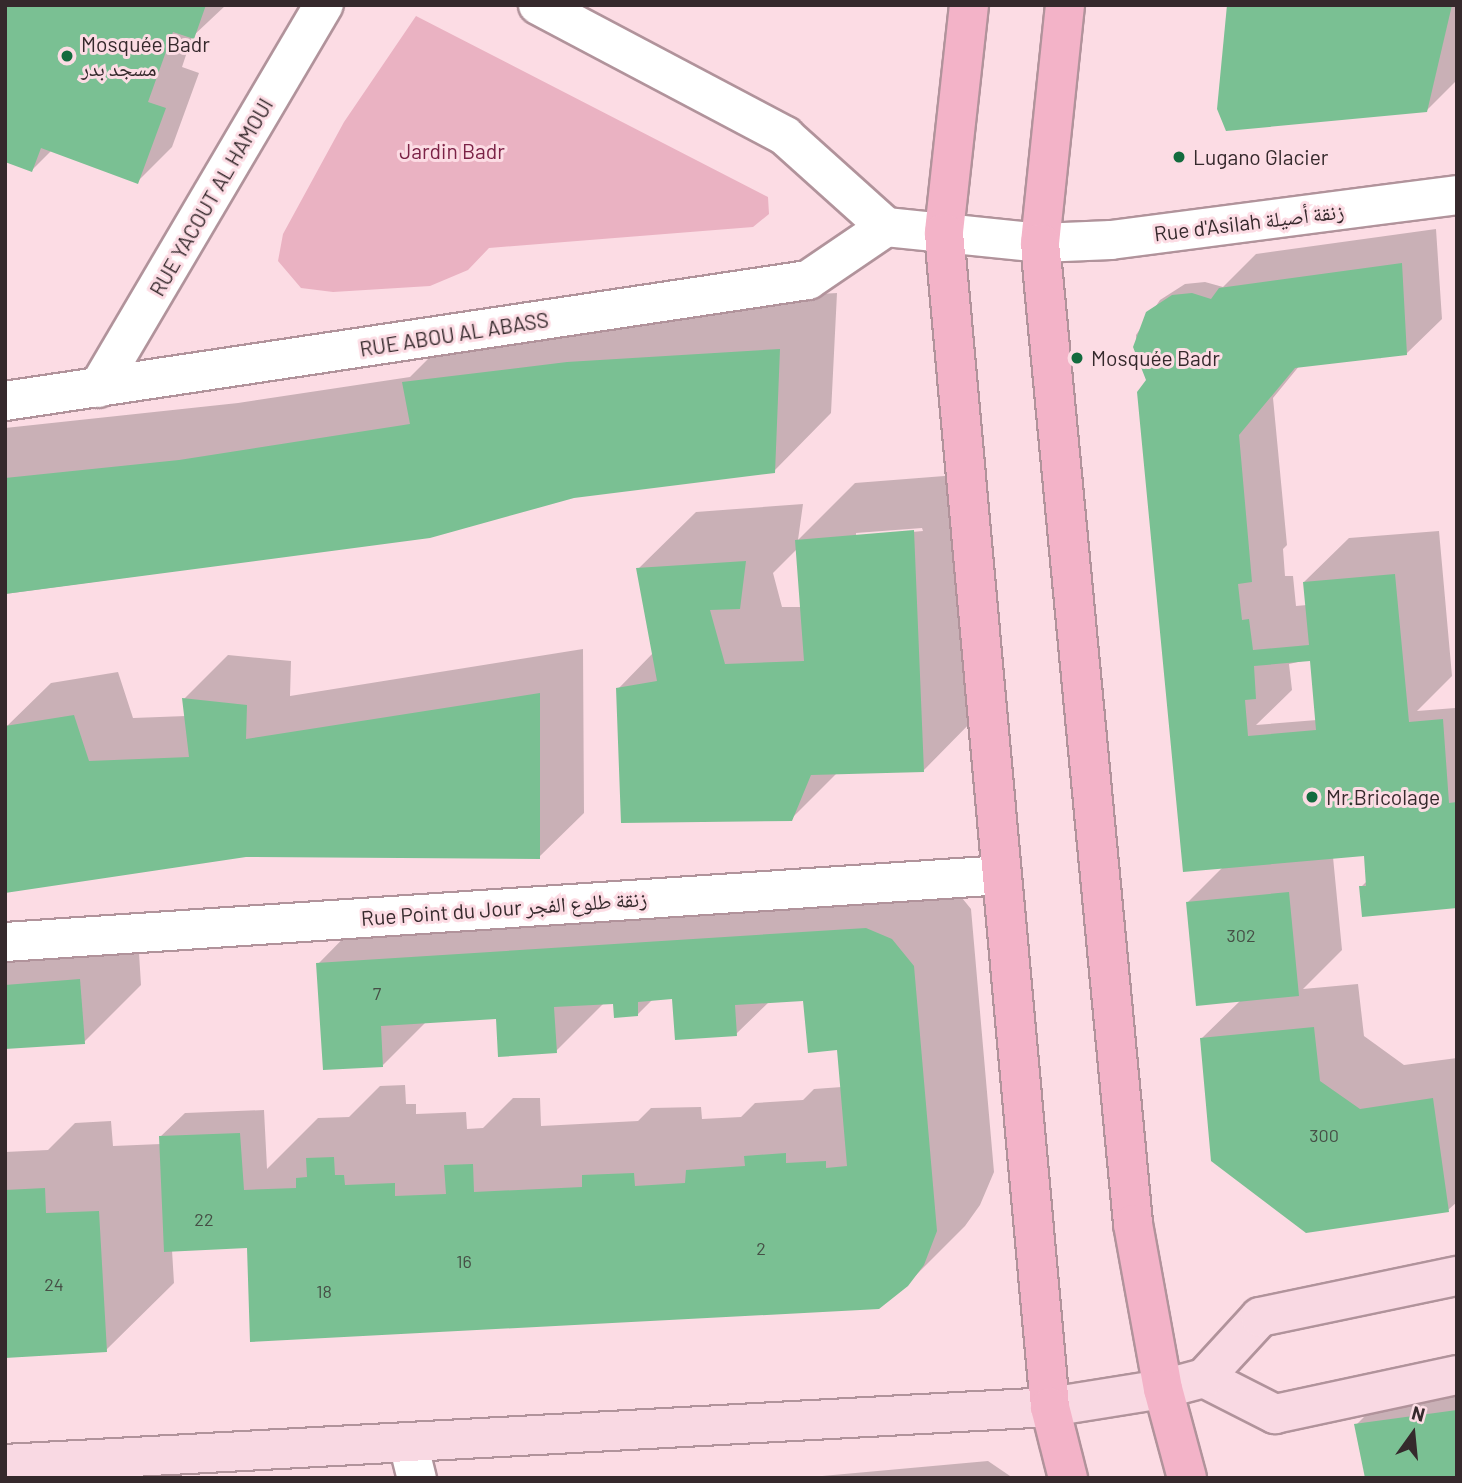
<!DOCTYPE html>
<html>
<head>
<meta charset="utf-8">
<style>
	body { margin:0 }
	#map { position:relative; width:1462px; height:1483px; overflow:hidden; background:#fcdce4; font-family:Barlow,"Noto Naskh Arabic",sans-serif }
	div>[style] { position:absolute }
	.green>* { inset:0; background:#eab2c2 }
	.shadow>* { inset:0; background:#0003 }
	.building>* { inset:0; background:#7ac093 }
	.roads { filter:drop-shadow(2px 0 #b1939b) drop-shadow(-2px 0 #b1939b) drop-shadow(0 2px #b1939b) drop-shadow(0 -2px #b1939b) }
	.minor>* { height:38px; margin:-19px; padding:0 19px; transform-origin:19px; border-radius:19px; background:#fff }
	.secondary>* { height:38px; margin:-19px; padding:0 19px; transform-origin:19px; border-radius:19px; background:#f9d9e3 }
	.primary>* { height:38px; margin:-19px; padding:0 19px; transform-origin:19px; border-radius:19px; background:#f3b3c8 }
	.dots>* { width:19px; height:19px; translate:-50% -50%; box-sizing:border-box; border:4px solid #fcdce4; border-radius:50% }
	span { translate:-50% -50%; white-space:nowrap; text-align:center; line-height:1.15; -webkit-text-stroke:6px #fcdce4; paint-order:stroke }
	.number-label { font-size:18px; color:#464f46 }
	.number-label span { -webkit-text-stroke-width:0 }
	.poi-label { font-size:21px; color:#35292c }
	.left { translate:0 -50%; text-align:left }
	.park-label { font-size:21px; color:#7b2246 }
	.street-label { font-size:21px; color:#35292c }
	.frame { position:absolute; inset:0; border:7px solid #35292c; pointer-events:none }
	.north { position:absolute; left:1378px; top:1399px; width:70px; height:70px; -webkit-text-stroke:5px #fcdce4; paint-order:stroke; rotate:15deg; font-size:19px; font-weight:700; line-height:28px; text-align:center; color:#35292c }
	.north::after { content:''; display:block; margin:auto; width:24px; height:32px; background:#35292c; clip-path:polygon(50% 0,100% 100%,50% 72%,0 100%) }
</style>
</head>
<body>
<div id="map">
	<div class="green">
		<i style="clip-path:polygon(416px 16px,768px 197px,769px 214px,753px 227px,489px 248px,468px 270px,430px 286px,333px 292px,301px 288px,278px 261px,283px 234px,344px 122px)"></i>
	</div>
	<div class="shadow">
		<i style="clip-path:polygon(5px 5px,226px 5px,192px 37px,182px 67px,199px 73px,172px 147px,137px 182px,52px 150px,32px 170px)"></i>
		<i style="clip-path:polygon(1227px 5px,1457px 5px,1457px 80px,1426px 111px)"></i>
		<i style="clip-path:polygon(evenodd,1436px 229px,1442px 319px,1406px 354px,1300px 365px,1273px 398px,1287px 545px,1283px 549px,1285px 576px,1293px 576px,1296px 606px,1307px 605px,1304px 582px,1349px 538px,1439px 531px,1452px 676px,1417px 711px,1455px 708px,1457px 906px,1361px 887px,1368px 880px,1366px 854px,1333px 857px,1342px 950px,1303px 989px,1358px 984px,1364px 1036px,1404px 1065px,1457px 1058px,1457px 1202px,1448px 1210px,1201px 1039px,1241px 1000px,1188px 902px,1223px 867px,1148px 380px,1137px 359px,1136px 335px,1160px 300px,1185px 284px,1205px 282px,1223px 287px,1256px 254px,1436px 229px,1311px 659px,1317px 720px,1256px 725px,1292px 690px,1289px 664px,1311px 659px)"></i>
		<i style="clip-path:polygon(837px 293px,831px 413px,774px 471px,573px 496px,430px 536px,5px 594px,5px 428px,238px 403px,410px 377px,462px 325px,625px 305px)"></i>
		<i style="clip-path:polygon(evenodd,970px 474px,980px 713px,923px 771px,838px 772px,791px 819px,618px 689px,653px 653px,638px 569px,696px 512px,803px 504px,798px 540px,855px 483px,970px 474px,922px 528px,923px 531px,856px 537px,856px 533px,922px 528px,970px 474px,798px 548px,802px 607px,782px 607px,773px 573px,798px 548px)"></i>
		<i style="clip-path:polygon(583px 649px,584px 813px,539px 857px,246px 856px,6px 727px,51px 683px,118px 672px,133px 718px,186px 716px,184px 699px,228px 655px,291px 661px,290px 696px)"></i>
		<i style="clip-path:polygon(949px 882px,971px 909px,994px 1172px,980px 1205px,965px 1226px,907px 1284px,248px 1247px,172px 1250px,174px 1283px,106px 1350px,5px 1356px,5px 1152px,48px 1150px,75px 1123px,111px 1121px,113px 1146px,161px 1144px,160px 1137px,185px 1113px,264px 1110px,267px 1169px,318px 1118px,349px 1117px,380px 1086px,405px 1085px,406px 1104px,416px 1104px,416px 1114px,466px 1112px,467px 1129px,483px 1128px,513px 1098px,540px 1098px,541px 1126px,638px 1121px,651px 1108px,701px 1107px,702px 1119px,741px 1117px,755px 1103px,803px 1100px,814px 1089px,842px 1087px,838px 1048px,805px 997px,770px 1001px,736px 1034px,674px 995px,653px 999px,638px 1014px,615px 1002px,605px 1002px,556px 1051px,497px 1017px,426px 1022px,383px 1065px,318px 964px,375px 906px)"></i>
		<i style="clip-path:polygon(137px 922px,141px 985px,84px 1042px,5px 1047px,5px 951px)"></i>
		<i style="clip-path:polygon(1457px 1373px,1457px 1478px,1356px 1425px,1400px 1381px)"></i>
		<i style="clip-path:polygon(988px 1461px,1013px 1478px,800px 1478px)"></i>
	</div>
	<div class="building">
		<i style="clip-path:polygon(5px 5px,206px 5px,194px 39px,173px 32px,148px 102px,166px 108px,138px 184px,41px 148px,32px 172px,5px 162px)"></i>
		<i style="clip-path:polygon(1227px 5px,1452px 5px,1427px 112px,1226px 131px,1217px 109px)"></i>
		<i style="clip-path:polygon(evenodd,1402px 263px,1407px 355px,1295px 368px,1239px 435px,1252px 582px,1238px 584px,1242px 620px,1249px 619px,1253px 650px,1309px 645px,1303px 582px,1395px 574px,1409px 722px,1443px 719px,1449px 803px,1457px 802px,1457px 908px,1362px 917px,1359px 886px,1366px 886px,1364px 856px,1183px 872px,1137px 392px,1146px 380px,1133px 347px,1146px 312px,1172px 295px,1192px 293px,1211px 299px,1219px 288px,1402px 263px,1310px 661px,1316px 730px,1248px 736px,1245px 700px,1256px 699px,1254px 666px,1310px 661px)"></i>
		<i style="clip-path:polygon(780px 349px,775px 473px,574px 498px,430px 538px,5px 594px,5px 478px,179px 460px,410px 424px,402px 382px,567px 362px)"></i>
		<i style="clip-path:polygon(914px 530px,924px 772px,811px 775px,792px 821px,621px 823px,616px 688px,657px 681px,636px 568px,746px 561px,740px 609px,710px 610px,725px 664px,804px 661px,795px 540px)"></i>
		<i style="clip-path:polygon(540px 693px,540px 859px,246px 857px,5px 893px,5px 726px,74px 715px,89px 761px,189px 757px,182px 698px,247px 705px,246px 739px)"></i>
		<i style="clip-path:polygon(1289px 892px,1299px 996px,1196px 1006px,1186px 902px)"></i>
		<i style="clip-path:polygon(866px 928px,892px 939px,914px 966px,937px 1231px,924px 1265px,908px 1286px,879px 1309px,250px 1342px,247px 1248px,164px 1252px,159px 1136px,240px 1133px,244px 1190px,296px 1188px,296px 1178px,307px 1177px,306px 1158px,334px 1157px,335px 1175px,344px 1175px,345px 1185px,395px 1183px,395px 1196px,446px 1194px,444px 1165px,473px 1164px,474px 1192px,582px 1187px,582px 1175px,634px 1173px,635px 1186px,685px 1183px,686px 1170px,745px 1166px,744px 1156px,786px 1153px,786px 1163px,826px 1161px,826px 1168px,847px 1166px,837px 1050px,808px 1053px,803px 1001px,735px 1005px,737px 1036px,675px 1040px,672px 999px,638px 1002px,638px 1016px,614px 1018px,613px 1004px,554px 1007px,557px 1053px,498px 1057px,496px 1019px,381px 1026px,383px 1067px,323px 1070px,316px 963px)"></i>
		<i style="clip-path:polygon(80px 979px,85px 1044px,5px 1049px,5px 985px)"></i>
		<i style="clip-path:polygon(1314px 1027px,1320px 1081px,1360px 1109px,1433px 1098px,1449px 1212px,1306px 1233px,1211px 1161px,1200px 1038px)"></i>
		<i style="clip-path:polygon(45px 1188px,46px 1213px,99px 1211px,107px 1352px,5px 1358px,5px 1190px)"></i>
		<i style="clip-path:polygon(1457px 1410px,1457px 1478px,1365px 1478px,1354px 1424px)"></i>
	</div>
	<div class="roads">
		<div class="minor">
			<i style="left:538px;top:5px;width:280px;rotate:27.9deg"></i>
			<i style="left:785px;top:136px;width:136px;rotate:42deg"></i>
			<i style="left:886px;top:227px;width:155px;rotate:5.9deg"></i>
			<i style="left:1040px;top:243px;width:71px;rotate:-2.4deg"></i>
			<i style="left:1111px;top:240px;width:349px;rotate:-7.4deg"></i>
			<i style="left:98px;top:388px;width:445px;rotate:-59.5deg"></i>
			<i style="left:5px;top:401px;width:812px;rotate:-8.57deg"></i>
			<i style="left:808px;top:280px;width:94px;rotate:-34.2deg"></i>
			<i style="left:5px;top:942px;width:999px;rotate:-3.84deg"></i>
			<i style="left:408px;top:1443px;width:36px;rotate:76deg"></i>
		</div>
		<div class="secondary">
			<i style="left:1204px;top:1378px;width:80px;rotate:26.9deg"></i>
			<i style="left:1275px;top:1414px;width:186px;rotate:-12.1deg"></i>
			<i style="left:5px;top:1464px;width:1047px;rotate:-3.12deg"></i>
			<i style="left:1050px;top:1407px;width:114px;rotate:-9.1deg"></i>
			<i style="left:1163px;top:1389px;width:42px;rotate:-15deg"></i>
			<i style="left:1204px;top:1378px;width:83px;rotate:-47.4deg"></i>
			<i style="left:1260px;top:1317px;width:201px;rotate:-11.8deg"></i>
		</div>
		<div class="primary">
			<i style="left:969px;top:5px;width:229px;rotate:96.3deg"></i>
			<i style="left:944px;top:233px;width:1179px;rotate:84.84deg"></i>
			<i style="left:1050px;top:1407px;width:73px;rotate:75.8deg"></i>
			<i style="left:1065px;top:5px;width:239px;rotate:96deg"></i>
			<i style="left:1040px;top:243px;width:985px;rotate:84.58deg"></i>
			<i style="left:1133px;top:1224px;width:168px;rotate:79.7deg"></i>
			<i style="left:1163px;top:1389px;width:92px;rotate:74.9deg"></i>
		</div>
	</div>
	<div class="dots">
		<i style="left:67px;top:56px;background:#136b3e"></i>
		<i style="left:1179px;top:157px;background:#136b3e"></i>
		<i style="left:1077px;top:358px;background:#136b3e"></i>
		<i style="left:1312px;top:797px;background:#136b3e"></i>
	</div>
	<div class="number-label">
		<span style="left:1241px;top:935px">302</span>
		<span style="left:377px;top:993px">7</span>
		<span style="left:1324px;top:1135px">300</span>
		<span style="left:204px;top:1219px">22</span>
		<span style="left:761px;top:1248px">2</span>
		<span style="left:464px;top:1261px">16</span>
		<span style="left:54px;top:1284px">24</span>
		<span style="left:324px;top:1291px">18</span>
	</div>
	<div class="poi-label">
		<span class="left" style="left:81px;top:56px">Mosquée Badr<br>مسجد بدر</span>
		<span class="left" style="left:1193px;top:157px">Lugano Glacier</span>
		<span class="left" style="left:1091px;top:358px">Mosquée Badr</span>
		<span class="left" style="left:1326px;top:797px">Mr.Bricolage</span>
	</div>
	<div class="park-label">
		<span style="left:452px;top:151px">Jardin Badr</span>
	</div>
	<div class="street-label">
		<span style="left:211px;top:197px;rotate:-60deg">RUE YACOUT AL HAMOUI</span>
		<span style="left:1249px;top:222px;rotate:-7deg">Rue d'Asilah زنقة أصيلة</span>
		<span style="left:454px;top:334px;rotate:-9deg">RUE ABOU AL ABASS</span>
		<span style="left:504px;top:908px;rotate:-4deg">Rue Point du Jour زنقة طلوع الفجر</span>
	</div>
	<div class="frame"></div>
	<div class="north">N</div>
</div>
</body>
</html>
